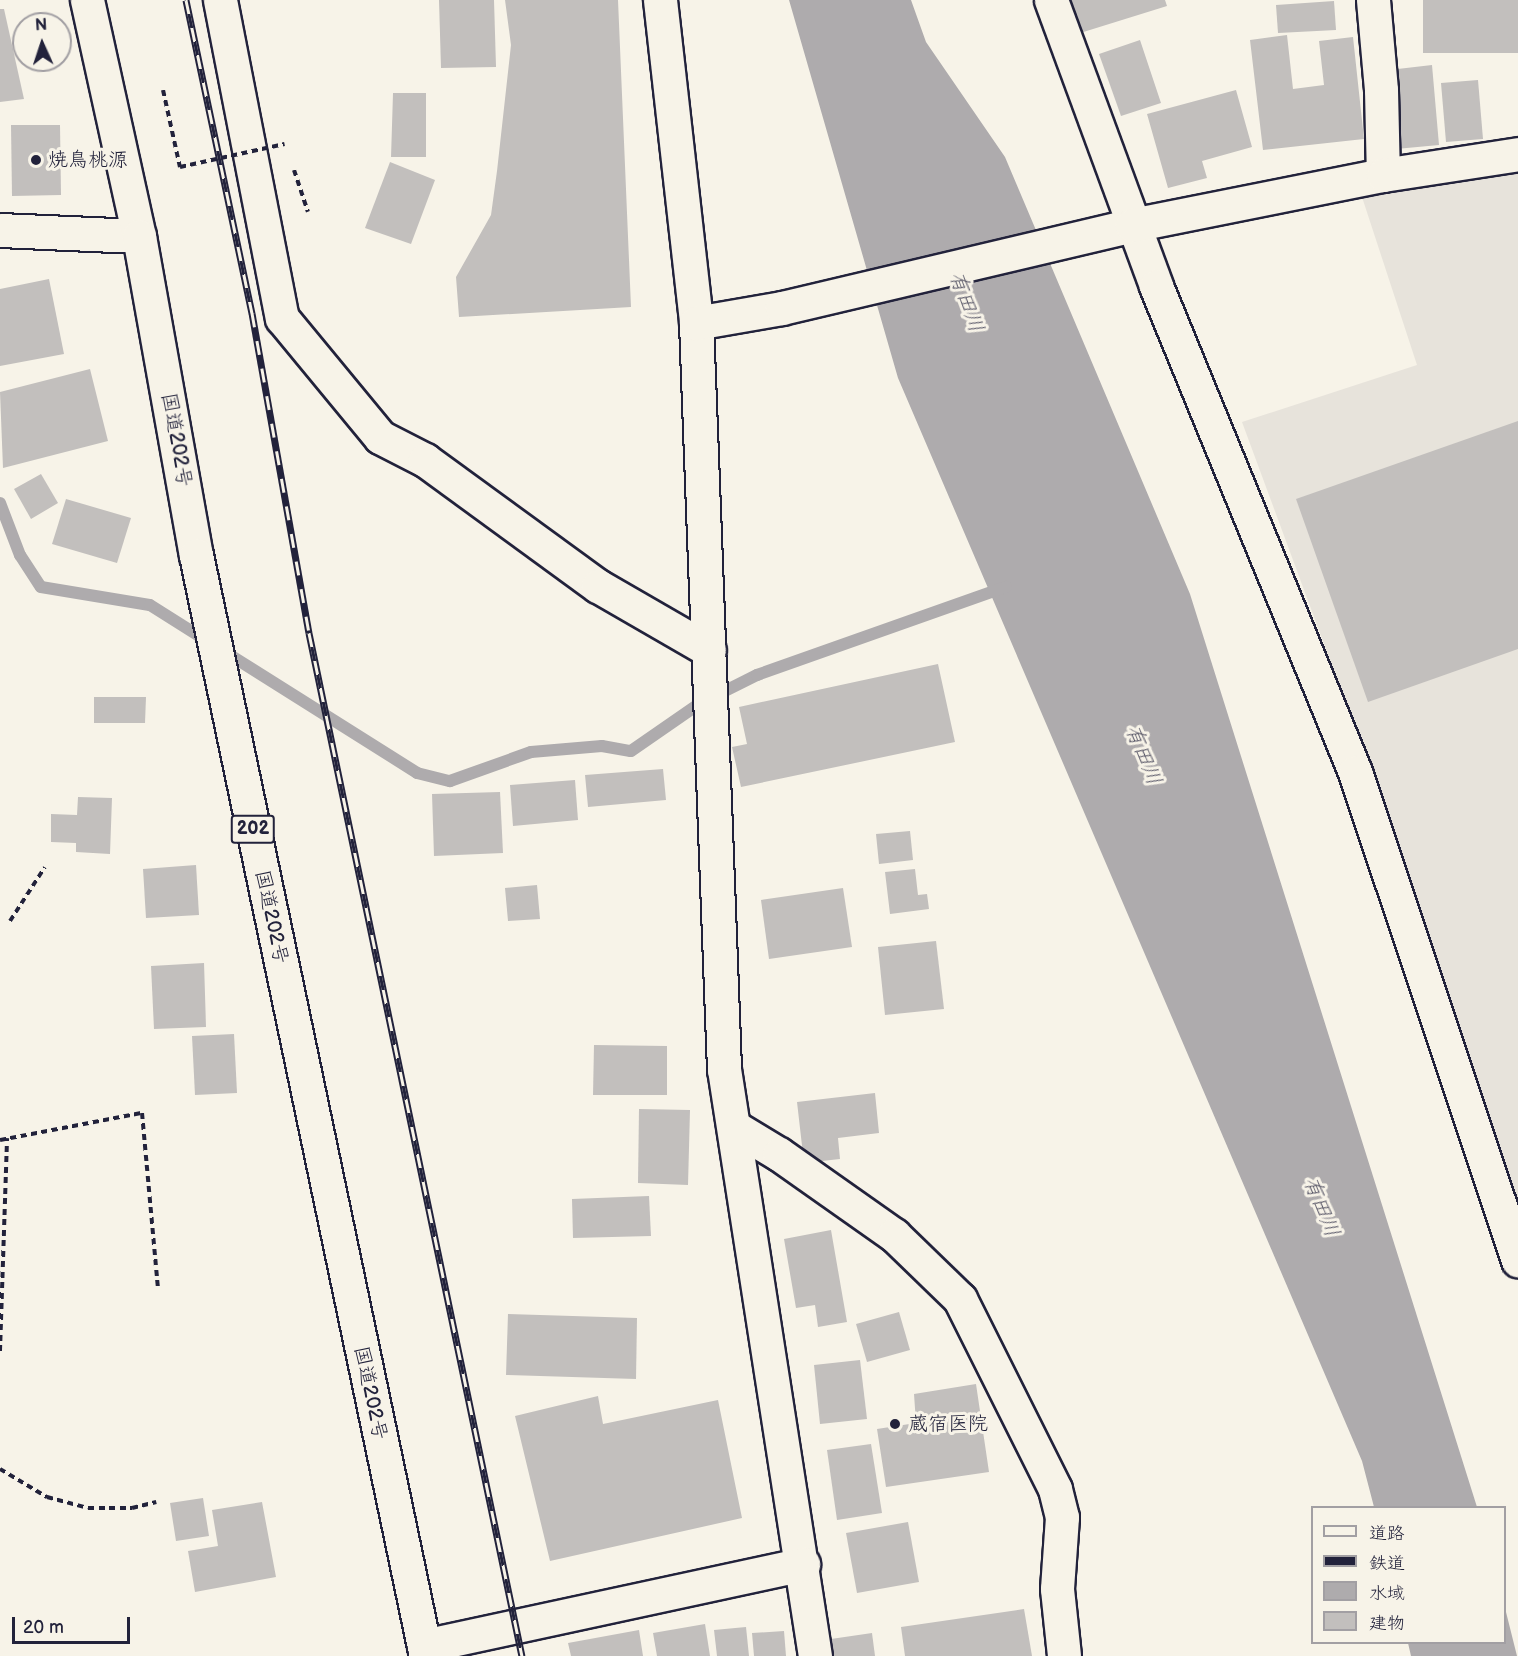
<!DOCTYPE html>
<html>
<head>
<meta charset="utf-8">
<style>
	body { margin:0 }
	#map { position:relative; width:1518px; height:1656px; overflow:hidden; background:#f7f3e8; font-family:"Balsamiq Sans","Klee One",sans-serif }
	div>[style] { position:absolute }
	.built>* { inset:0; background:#e7e3db }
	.water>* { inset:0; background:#aeabad }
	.stream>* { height:12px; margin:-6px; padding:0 6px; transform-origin:6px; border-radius:6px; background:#aeabad }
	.building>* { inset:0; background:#c2bfbd }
	.path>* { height:4px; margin-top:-2px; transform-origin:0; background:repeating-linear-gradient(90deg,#22223b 0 6px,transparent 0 10.5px) }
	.roads { filter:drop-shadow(2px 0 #22223b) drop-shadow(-2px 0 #22223b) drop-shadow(0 2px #22223b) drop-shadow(0 -2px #22223b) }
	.street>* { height:33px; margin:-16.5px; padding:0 16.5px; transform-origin:16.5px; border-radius:16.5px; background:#f7f3e8 }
	.highway>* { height:33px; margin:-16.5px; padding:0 16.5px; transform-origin:16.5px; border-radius:16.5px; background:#f7f3e8 }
	.rail>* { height:7px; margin-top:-3.5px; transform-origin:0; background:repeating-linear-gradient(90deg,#f7f3e8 0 14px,#22223b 0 28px); box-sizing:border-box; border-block:2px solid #22223b }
	.path-bridge>* { height:4px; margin-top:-2px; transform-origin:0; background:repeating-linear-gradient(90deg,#22223b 0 6px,transparent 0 10.5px) }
	.dots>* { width:16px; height:16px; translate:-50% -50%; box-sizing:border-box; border:3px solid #f7f3e8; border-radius:50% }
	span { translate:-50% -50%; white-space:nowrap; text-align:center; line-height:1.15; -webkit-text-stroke:6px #f7f3e8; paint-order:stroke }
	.shield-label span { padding:2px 4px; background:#f7f3e8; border:2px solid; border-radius:4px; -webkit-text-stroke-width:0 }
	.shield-label { font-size:18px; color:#22223b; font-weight:700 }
	.poi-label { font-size:20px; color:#22223b }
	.left { translate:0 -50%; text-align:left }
	.street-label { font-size:20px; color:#22223b }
	.water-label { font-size:21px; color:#535263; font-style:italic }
	.legend { position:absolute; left:1311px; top:1506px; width:195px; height:138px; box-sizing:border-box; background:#f7f3e8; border:2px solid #a29fa3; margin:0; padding:8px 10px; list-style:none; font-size:18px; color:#22223b }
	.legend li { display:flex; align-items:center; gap:12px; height:30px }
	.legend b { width:30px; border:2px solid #a29fa3 }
	.north { position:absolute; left:12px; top:12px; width:60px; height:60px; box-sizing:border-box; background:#f7f3e8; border:2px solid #a29fa3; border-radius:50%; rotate:357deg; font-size:16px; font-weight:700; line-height:24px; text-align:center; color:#22223b }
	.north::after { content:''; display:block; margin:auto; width:21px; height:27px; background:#22223b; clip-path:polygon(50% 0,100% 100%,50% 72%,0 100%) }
	.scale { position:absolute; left:12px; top:1617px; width:118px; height:27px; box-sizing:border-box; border:3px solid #22223b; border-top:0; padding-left:8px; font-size:18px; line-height:21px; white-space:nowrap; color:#22223b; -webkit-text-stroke:4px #f7f3e8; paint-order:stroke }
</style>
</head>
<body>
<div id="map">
	<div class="built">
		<i style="clip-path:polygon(1518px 171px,1518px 1231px,1375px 782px,1242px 422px,1417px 365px,1361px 194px)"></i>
	</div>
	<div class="water">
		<i style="clip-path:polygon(789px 0,911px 0,926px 42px,1005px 157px,1190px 594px,1477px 1507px,1374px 1507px,1362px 1461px,898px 378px)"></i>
		<i style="clip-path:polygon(1505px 1608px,1517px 1656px,1411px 1656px,1408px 1643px,1504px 1642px)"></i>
	</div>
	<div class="stream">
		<i style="left:0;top:503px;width:56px;rotate:69deg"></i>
		<i style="left:20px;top:555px;width:38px;rotate:57deg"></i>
		<i style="left:41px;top:587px;width:110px;rotate:9.4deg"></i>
		<i style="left:150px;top:605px;width:67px;rotate:32.3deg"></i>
		<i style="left:222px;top:650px;width:231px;rotate:32.2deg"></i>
		<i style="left:417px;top:773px;width:34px;rotate:14deg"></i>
		<i style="left:450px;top:781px;width:86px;rotate:-19.7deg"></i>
		<i style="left:531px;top:752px;width:71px;rotate:-4.8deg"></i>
		<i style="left:602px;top:746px;width:29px;rotate:10deg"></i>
		<i style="left:631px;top:751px;width:83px;rotate:-34.7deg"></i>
		<i style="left:699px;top:704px;width:65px;rotate:-26.6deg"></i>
		<i style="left:757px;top:675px;width:264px;rotate:-19.5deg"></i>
	</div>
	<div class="building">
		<i style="clip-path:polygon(439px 0,494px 0,496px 67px,441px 68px)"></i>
		<i style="clip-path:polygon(505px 0,618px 0,631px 307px,459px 317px,456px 277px,491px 215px,497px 171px,511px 45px)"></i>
		<i style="clip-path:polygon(1066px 0,1165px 0,1167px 6px,1077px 34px)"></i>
		<i style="clip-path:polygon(1423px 0,1518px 0,1518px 53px,1423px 53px)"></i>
		<i style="clip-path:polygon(1334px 1px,1336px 30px,1278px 33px,1276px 5px)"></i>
		<i style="clip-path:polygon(0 9px,4px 9px,24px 99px,0 102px)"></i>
		<i style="clip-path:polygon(1287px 35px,1293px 89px,1324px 85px,1319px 41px,1353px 37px,1364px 139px,1263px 150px,1250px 40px)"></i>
		<i style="clip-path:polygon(1140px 40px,1161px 103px,1121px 116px,1099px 54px)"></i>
		<i style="clip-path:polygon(1432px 65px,1439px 145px,1396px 149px,1389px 70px)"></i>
		<i style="clip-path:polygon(1478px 80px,1483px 139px,1446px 142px,1441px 83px)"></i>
		<i style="clip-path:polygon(1236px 90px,1252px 147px,1202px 161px,1207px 178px,1168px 188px,1147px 114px)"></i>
		<i style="clip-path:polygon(393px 93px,426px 93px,426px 157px,391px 157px)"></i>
		<i style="clip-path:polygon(11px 125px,60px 125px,61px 195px,12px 196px)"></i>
		<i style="clip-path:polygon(390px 162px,435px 180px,411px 244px,365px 228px)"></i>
		<i style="clip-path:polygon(49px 279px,64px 354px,0 366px,0 289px)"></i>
		<i style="clip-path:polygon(90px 369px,108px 441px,3px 468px,0 392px)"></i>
		<i style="clip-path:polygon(1518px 421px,1518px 649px,1368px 702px,1296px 499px)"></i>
		<i style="clip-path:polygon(41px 474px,58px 503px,31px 519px,14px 489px)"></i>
		<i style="clip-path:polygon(66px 499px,131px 518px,117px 563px,52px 544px)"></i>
		<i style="clip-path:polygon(938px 664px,955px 742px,741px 787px,732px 747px,747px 744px,739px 707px)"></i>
		<i style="clip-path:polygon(94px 697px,146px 697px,145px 723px,94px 723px)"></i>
		<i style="clip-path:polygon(663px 769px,666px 800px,588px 807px,585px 775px)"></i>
		<i style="clip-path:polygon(575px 780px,578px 820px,513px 826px,510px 785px)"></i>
		<i style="clip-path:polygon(500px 792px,503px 853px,434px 856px,432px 794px)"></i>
		<i style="clip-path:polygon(78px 797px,112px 798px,110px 854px,76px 852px,76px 843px,51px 842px,51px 814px,77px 815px)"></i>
		<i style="clip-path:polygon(910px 831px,913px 860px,879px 864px,876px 834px)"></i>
		<i style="clip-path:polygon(196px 865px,199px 915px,146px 918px,143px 869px)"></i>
		<i style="clip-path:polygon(915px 869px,918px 895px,927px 894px,929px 909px,890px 914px,885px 872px)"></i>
		<i style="clip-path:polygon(537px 885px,540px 919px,508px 921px,505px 888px)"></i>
		<i style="clip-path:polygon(843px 888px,852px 947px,769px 959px,761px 900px)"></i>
		<i style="clip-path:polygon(936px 941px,944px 1009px,885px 1015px,878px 947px)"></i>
		<i style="clip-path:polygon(204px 963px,206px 1027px,154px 1029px,151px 966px)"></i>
		<i style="clip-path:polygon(234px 1034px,237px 1093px,195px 1095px,192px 1036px)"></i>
		<i style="clip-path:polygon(594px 1045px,667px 1046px,667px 1095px,593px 1095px)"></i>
		<i style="clip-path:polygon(875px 1093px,879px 1133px,838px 1138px,840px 1159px,804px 1163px,797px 1102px)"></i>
		<i style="clip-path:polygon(639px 1109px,690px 1110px,688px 1185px,638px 1183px)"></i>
		<i style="clip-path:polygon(649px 1196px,651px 1236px,573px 1238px,572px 1199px)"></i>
		<i style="clip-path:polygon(831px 1230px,847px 1322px,818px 1327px,815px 1305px,796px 1308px,784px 1239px)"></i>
		<i style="clip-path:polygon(899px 1312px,910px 1350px,867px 1362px,856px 1324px)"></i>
		<i style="clip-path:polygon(508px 1314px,637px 1318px,636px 1379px,506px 1375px)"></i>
		<i style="clip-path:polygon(860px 1360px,867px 1419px,820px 1424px,814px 1365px)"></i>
		<i style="clip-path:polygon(976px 1384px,989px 1472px,886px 1487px,877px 1429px,916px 1423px,914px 1394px)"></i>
		<i style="clip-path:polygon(598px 1396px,603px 1424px,718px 1400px,742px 1518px,550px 1561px,515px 1416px)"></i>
		<i style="clip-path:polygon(871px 1444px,882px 1513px,837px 1520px,827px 1450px)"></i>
		<i style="clip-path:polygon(203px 1498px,209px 1536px,176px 1541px,170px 1503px)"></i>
		<i style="clip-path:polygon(262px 1502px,276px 1577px,195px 1592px,188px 1551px,218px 1546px,212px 1510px)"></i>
		<i style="clip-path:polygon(908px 1522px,919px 1582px,857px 1593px,846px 1533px)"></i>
		<i style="clip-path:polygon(1024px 1609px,1032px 1656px,905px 1656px,901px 1627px)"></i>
		<i style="clip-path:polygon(705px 1624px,710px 1656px,657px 1656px,653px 1633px)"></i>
		<i style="clip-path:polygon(746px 1627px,749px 1656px,717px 1656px,714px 1630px)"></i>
		<i style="clip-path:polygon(639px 1630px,643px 1656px,571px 1656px,568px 1643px)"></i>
		<i style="clip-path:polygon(784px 1631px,786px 1656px,754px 1656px,752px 1633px)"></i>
		<i style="clip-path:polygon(872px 1633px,875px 1656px,833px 1656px,831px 1639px)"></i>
	</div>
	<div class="path">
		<i style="left:163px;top:90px;width:79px;rotate:77.6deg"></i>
		<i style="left:294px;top:170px;width:44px;rotate:71.6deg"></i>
		<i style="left:10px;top:921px;width:64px;rotate:-57.1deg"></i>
		<i style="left:0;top:1140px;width:145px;rotate:-10.8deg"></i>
		<i style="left:142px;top:1113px;width:178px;rotate:84.8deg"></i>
		<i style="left:0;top:1351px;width:213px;rotate:-88.1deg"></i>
		<i style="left:0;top:1469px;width:55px;rotate:30.8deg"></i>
		<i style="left:47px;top:1497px;width:42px;rotate:15deg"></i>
		<i style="left:88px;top:1508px;width:44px"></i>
		<i style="left:132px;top:1508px;width:25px;rotate:-14deg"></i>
	</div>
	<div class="roads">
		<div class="street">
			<i style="left:220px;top:0;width:324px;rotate:79deg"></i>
			<i style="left:282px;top:318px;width:154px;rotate:50.5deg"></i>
			<i style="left:380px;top:437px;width:51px;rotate:27.1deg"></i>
			<i style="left:425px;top:460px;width:214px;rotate:36.1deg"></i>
			<i style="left:598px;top:586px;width:128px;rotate:30deg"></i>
			<i style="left:660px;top:0;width:325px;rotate:83.6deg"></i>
			<i style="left:696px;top:323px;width:747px;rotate:87.85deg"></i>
			<i style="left:724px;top:1069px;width:594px;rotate:81.19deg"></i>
			<i style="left:1051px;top:0;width:305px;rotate:69.8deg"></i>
			<i style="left:1156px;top:286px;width:525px;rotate:67.73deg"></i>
			<i style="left:1355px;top:772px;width:515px;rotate:71.53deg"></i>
			<i style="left:1373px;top:0;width:90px;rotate:84.9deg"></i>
			<i style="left:1381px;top:90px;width:85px;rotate:88.7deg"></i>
			<i style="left:0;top:230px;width:139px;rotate:2.5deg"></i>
			<i style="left:696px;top:323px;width:87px;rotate:-9.9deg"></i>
			<i style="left:782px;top:308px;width:360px;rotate:-13.3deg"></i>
			<i style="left:1132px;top:225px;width:256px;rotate:-11.3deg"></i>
			<i style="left:1383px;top:175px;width:137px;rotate:-8.8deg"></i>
			<i style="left:734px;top:1127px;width:52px;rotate:31deg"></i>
			<i style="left:779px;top:1154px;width:141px;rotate:35.2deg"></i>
			<i style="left:894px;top:1235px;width:92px;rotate:44.1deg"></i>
			<i style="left:960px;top:1299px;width:212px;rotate:63.4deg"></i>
			<i style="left:1055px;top:1489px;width:29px;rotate:76deg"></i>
			<i style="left:1062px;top:1517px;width:72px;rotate:94deg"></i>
			<i style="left:1057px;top:1589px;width:67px;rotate:84deg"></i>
			<i style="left:424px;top:1646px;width:388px;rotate:-12.2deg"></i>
		</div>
		<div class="highway">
			<i style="left:87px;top:0;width:242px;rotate:77.6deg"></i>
			<i style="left:139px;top:236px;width:324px;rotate:79.9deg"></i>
			<i style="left:196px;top:555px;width:1125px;rotate:78.2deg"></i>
		</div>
	</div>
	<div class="rail">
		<i style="left:186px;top:0;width:320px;rotate:78.1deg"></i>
		<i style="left:252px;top:313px;width:325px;rotate:79.9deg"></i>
		<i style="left:309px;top:633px;width:1045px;rotate:78.24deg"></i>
	</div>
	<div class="path-bridge">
		<i style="left:180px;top:167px;width:107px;rotate:-12.4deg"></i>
	</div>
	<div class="dots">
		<i style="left:36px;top:160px;background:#22223b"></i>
		<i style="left:895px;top:1424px;background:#22223b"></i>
	</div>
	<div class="shield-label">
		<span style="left:253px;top:829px">202</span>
	</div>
	<div class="poi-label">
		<span class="left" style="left:48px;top:160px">焼鳥桃源</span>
		<span class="left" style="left:908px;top:1424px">蔵宿医院</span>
	</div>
	<div class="street-label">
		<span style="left:176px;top:440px;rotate:80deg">国道202号</span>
		<span style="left:271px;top:917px;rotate:78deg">国道202号</span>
		<span style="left:370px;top:1393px;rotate:78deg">国道202号</span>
	</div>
	<div class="water-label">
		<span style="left:966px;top:302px;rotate:70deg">有田川</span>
		<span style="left:1143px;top:755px;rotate:68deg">有田川</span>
		<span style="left:1321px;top:1207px;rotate:68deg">有田川</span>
	</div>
	<ul class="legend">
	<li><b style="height:8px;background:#f7f3e8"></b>道路</li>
	<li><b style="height:8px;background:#22223b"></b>鉄道</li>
	<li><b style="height:16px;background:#aeabad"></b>水域</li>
	<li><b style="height:16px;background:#c2bfbd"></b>建物</li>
	</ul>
	<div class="north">N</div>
	<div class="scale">20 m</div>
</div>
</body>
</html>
